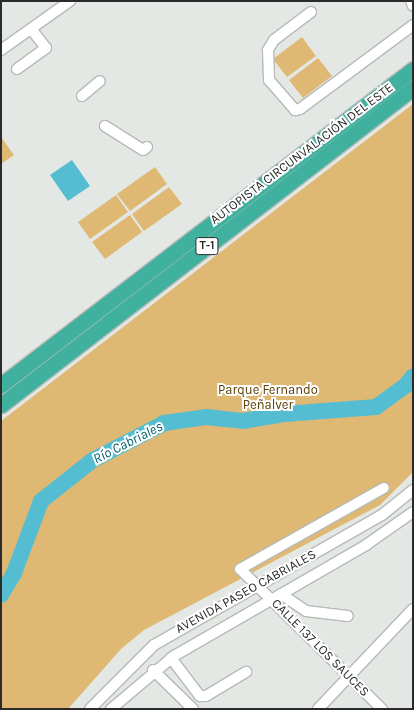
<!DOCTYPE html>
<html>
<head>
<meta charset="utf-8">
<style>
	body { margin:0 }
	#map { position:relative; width:414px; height:710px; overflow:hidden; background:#e4e8e4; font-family:Karla,sans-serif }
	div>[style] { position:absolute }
	.green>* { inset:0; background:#dfb973 }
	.water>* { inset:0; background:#55bdd1 }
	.river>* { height:16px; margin:-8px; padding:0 8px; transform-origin:8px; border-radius:8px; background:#55bdd1 }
	.roads { filter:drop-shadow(1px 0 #b6bab6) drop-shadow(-1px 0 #b6bab6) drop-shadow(0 1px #b6bab6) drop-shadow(0 -1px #b6bab6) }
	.minor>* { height:10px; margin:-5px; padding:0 5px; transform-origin:5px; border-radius:5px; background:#fff }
	.highway>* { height:15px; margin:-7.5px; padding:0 7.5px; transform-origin:7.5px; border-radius:7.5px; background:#40b19e }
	span { translate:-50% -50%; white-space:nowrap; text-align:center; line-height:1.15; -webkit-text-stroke:4px #fff; paint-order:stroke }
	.shield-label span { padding:1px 3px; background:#fff; border:1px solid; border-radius:3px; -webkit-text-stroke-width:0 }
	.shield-label { font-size:12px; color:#2a2b2a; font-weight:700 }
	.street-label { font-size:13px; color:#2a2b2a }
	.park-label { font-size:13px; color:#5a4005 }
	.water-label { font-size:14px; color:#015f6e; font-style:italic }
	.frame { position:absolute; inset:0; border:2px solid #2a2b2a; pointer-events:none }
</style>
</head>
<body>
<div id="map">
	<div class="green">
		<i style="clip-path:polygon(302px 37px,316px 56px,287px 77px,273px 59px)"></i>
		<i style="clip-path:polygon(318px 58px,332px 76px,303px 98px,289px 80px)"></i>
		<i style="clip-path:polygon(413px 104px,413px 472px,380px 505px,144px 630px,121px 649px,68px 709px,1px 709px,1px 421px)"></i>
		<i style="clip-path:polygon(1px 137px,14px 155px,1px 164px)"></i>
		<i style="clip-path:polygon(155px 167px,167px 184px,130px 211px,117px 194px)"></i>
		<i style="clip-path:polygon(169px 187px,182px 204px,144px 231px,132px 214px)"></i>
		<i style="clip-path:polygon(116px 195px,128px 212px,90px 239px,78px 222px)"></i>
		<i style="clip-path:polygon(130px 215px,142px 232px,105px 259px,92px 242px)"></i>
	</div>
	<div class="water">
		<i style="clip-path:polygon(72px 160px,90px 186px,68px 201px,50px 175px)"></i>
	</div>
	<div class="river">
		<i style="left:1px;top:595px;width:26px;rotate:-59deg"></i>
		<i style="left:14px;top:573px;width:77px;rotate:-69.4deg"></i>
		<i style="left:41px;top:501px;width:66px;rotate:-38.3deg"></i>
		<i style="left:93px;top:460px;width:80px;rotate:-27.5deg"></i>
		<i style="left:164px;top:423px;width:42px;rotate:-8.1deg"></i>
		<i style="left:206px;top:417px;width:37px;rotate:6deg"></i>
		<i style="left:243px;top:421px;width:43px;rotate:-9.5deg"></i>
		<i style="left:285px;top:414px;width:91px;rotate:-4.4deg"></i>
		<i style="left:376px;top:407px;width:37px;rotate:-36deg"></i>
		<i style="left:406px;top:385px;width:11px;rotate:-52deg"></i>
	</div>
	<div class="roads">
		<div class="minor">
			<i style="left:411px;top:1px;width:5px;rotate:68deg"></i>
			<i style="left:311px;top:12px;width:46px;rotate:142.9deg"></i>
			<i style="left:274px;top:40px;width:12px;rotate:121deg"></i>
			<i style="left:268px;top:50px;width:30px;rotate:88deg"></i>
			<i style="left:269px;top:80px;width:40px;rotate:49deg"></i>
			<i style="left:295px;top:110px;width:5px;rotate:-11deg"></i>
			<i style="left:300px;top:109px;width:141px;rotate:-36.6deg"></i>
			<i style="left:1px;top:50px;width:85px;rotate:-35.4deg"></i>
			<i style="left:17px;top:69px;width:36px;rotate:-36deg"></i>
			<i style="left:46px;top:48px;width:24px;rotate:-128deg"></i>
			<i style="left:82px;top:96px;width:23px;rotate:-40deg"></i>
			<i style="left:105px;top:126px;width:45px;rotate:32.3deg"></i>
			<i style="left:143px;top:150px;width:5px;rotate:-37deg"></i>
			<i style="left:281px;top:594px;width:30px;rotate:34deg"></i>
			<i style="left:306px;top:611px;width:42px;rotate:6.8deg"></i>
			<i style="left:171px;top:658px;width:48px;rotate:52.7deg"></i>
			<i style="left:200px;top:696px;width:6px"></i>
			<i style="left:206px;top:696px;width:47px;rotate:-31deg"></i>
			<i style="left:153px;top:670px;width:56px;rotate:44.3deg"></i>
			<i style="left:90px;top:709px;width:91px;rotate:-45deg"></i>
			<i style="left:154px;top:645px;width:262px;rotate:-29.7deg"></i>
			<i style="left:382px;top:515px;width:40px;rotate:-39deg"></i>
			<i style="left:111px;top:709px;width:82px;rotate:-40.1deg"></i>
			<i style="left:174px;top:656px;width:222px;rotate:-30deg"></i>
			<i style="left:366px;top:545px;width:57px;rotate:-35.1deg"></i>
			<i style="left:318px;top:709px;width:138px;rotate:-46.5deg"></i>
			<i style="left:382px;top:709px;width:199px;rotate:-135.4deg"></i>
			<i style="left:240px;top:569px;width:165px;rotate:-29.4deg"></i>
		</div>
		<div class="highway">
			<i style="left:1px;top:385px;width:519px;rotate:-37.49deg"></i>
			<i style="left:1px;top:405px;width:520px;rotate:-37.58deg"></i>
		</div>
	</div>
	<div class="shield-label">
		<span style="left:207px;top:246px">T-1</span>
	</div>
	<div class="street-label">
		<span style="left:302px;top:154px;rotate:-37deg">AUTOPISTA CIRCUNVALACIÓN DEL ESTE</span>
		<span style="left:246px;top:592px;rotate:-29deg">AVENIDA PASEO CABRIALES</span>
		<span style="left:320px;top:648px;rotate:45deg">CALLE 137 LOS SAUCES</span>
	</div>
	<div class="park-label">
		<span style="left:268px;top:398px">Parque Fernando<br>Peñalver</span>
	</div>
	<div class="water-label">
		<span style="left:128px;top:443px;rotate:-27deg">Río Cabriales</span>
	</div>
	<div class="frame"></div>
</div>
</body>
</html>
